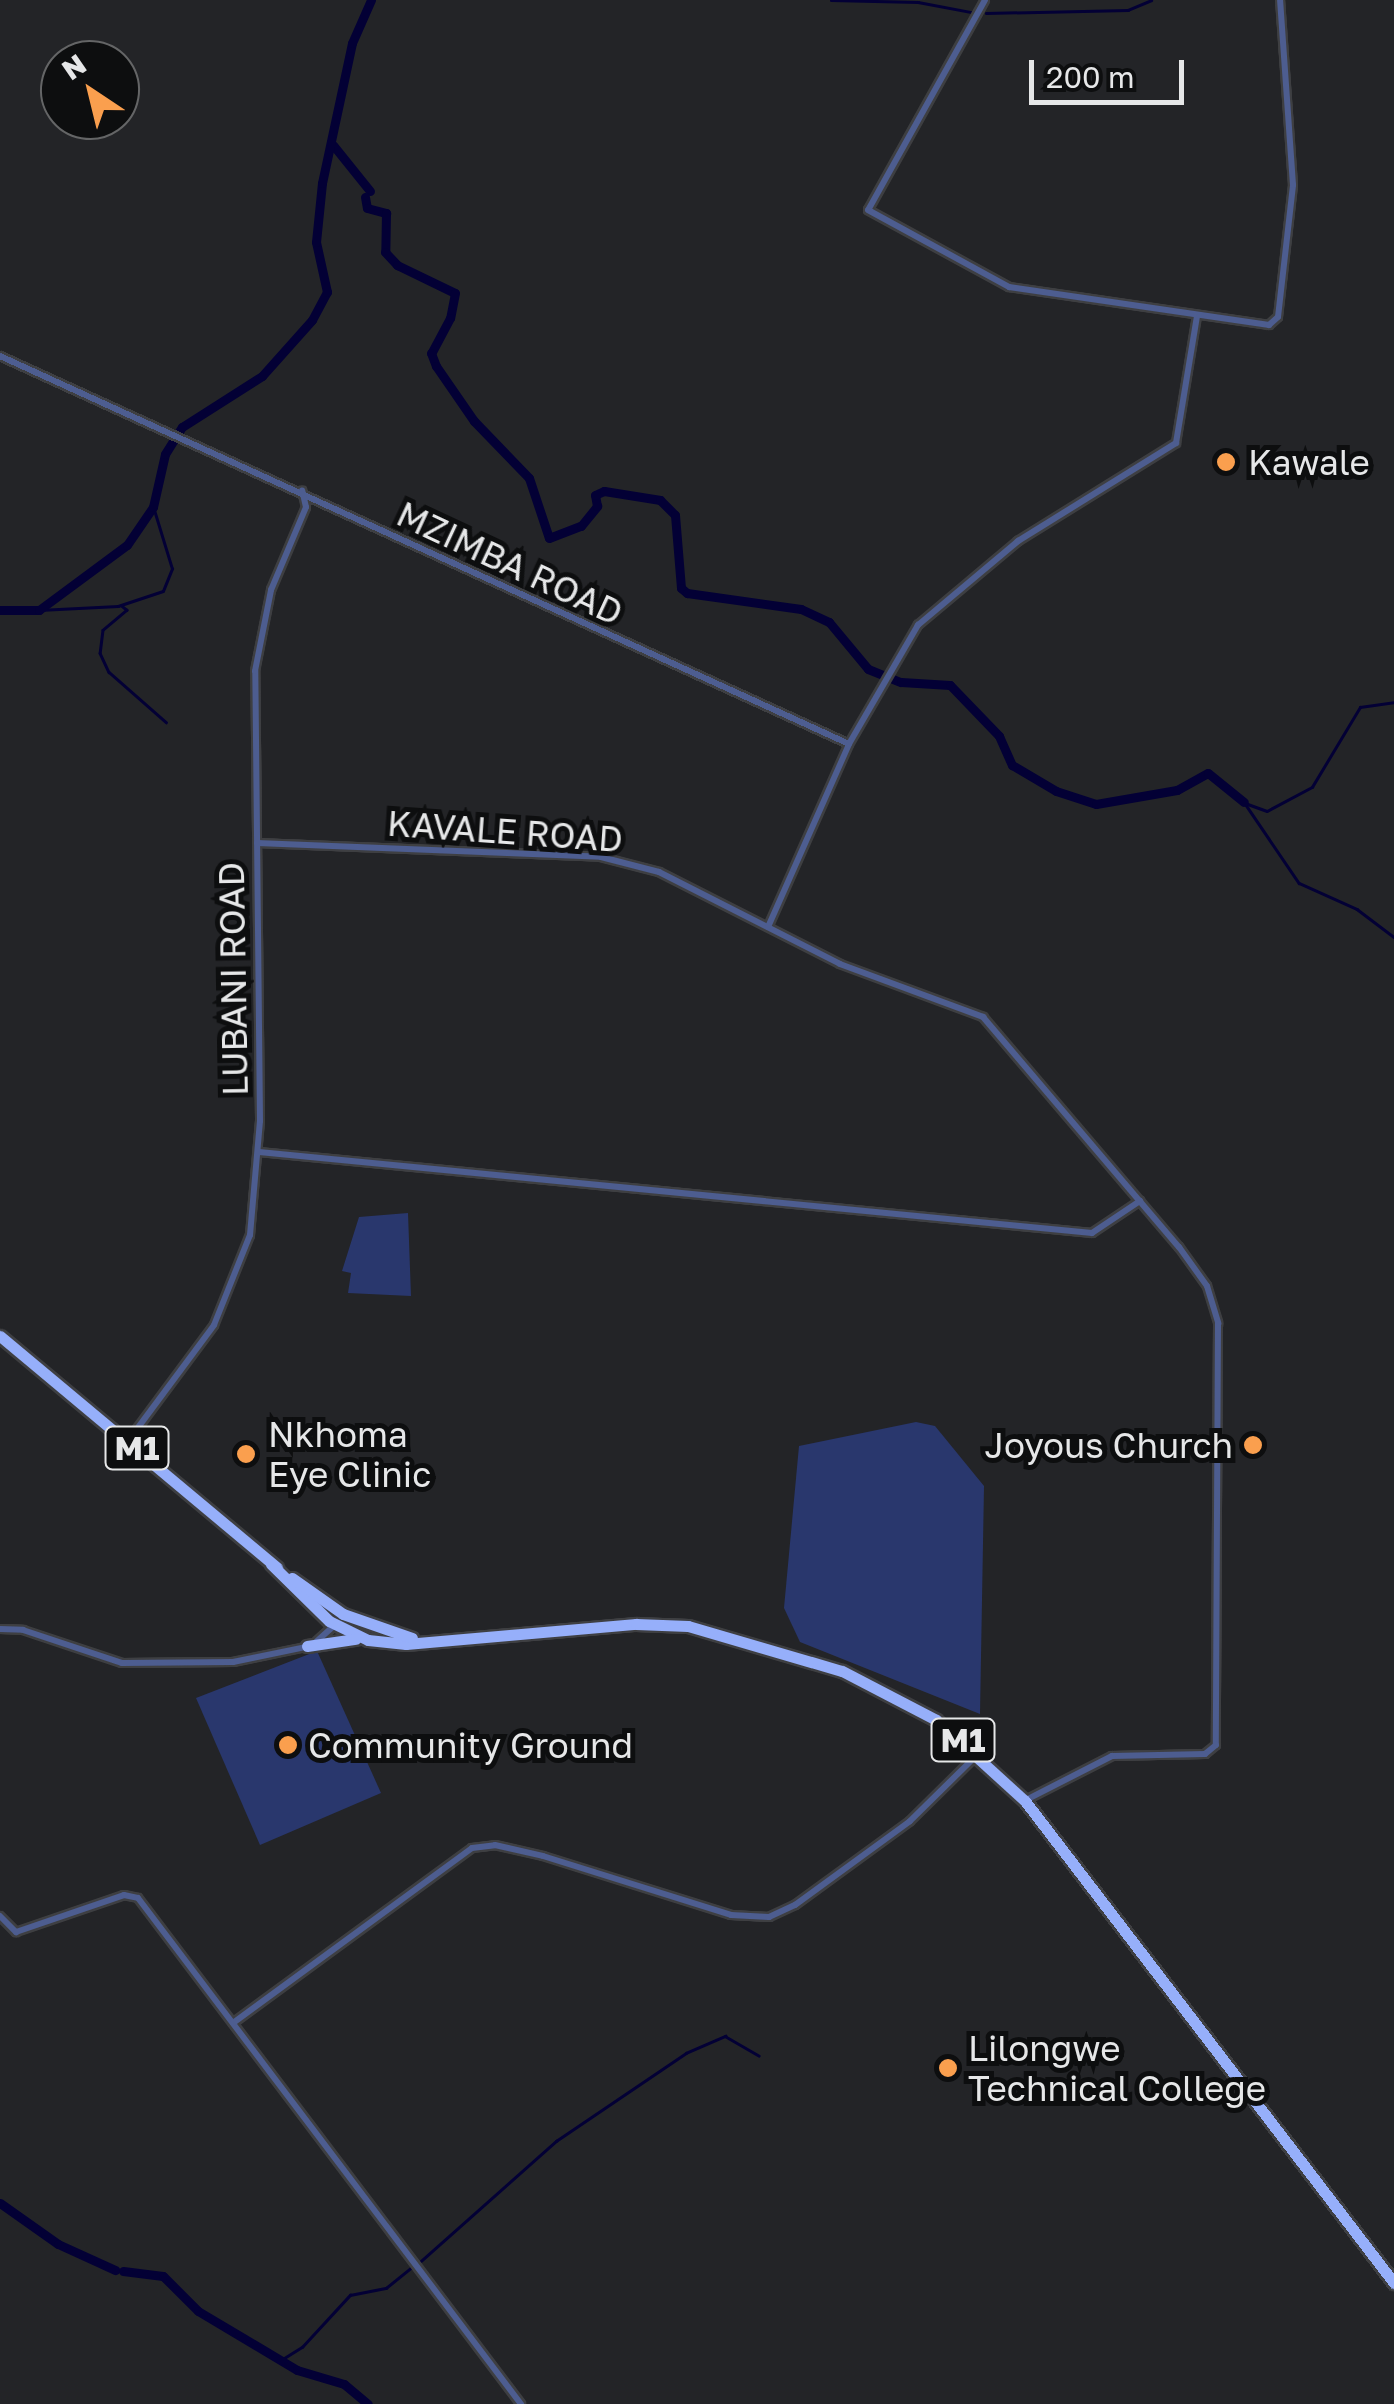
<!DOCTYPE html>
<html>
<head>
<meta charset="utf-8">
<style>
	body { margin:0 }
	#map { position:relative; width:1394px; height:2404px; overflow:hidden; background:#232427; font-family:"Golos Text",sans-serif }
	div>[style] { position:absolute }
	.green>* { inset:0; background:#29376d }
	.stream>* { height:2.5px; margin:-1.25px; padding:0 1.25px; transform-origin:1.25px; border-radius:1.25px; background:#030035 }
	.river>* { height:9px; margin:-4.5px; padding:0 4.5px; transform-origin:4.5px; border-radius:4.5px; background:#030035 }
	.roads { filter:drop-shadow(2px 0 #3e3f42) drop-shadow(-2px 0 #3e3f42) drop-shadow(0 2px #3e3f42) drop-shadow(0 -2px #3e3f42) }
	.minor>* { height:6px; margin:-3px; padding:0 3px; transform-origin:3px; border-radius:3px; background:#4d5d90 }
	.highway>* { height:11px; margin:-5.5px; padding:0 5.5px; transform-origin:5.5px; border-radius:5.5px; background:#96affa }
	.dots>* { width:28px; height:28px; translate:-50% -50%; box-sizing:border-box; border:5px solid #0d0e0f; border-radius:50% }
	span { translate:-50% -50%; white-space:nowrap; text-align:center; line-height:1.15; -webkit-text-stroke:10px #0d0e0f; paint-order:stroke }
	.shield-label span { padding:2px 8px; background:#0d0e0f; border:2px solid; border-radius:8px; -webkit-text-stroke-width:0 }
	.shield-label { font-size:32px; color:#e6e7e8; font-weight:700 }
	.poi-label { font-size:35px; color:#e6e7e8 }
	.left { translate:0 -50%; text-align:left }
	.right { translate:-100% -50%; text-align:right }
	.street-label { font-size:35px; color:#e6e7e8 }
	.north { position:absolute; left:40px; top:40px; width:100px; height:100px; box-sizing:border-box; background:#0d0e0f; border:2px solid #646566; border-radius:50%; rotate:325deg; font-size:28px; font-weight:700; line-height:40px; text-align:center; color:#e6e7e8 }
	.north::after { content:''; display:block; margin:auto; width:35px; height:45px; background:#fa9f4e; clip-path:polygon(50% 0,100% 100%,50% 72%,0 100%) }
	.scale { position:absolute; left:1029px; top:60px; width:155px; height:45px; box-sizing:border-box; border:5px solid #e6e7e8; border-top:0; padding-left:12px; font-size:30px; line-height:35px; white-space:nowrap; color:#e6e7e8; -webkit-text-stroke:8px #0d0e0f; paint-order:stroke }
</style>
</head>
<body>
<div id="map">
	<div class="green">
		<i style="clip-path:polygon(408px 1213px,411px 1296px,348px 1293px,351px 1273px,342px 1271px,359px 1217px)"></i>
		<i style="clip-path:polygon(916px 1422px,935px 1426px,984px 1486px,980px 1714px,800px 1642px,784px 1608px,799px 1446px)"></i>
		<i style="clip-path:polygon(317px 1651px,381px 1793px,260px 1845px,196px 1698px)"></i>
	</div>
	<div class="stream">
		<i style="left:831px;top:0;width:87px;rotate:1.3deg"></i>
		<i style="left:918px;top:2px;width:54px;rotate:10.7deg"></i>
		<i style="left:986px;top:13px;width:142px;rotate:-1.2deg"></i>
		<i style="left:1128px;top:10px;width:25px;rotate:-23deg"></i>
		<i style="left:122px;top:606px;width:6px;rotate:39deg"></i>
		<i style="left:127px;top:610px;width:31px;rotate:140deg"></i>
		<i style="left:103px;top:630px;width:23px;rotate:97deg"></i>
		<i style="left:100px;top:653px;width:21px;rotate:65deg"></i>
		<i style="left:109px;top:672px;width:76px;rotate:41.3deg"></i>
		<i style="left:39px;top:610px;width:79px;rotate:-2.9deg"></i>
		<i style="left:118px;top:606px;width:47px;rotate:-18.4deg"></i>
		<i style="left:163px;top:591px;width:24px;rotate:-68deg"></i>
		<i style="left:172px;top:569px;width:65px;rotate:-107deg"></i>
		<i style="left:1244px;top:802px;width:98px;rotate:55.8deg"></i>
		<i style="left:1299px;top:883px;width:64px;rotate:24.1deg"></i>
		<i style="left:1357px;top:909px;width:46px;rotate:37.1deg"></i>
		<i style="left:1245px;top:803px;width:23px;rotate:20deg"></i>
		<i style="left:1267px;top:811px;width:51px;rotate:-28.1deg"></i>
		<i style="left:1312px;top:787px;width:93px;rotate:-59deg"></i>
		<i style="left:1360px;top:707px;width:34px;rotate:-8deg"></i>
		<i style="left:421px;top:2261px;width:181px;rotate:-41.6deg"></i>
		<i style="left:556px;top:2141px;width:157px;rotate:-34.1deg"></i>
		<i style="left:686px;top:2053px;width:43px;rotate:-23.6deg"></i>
		<i style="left:725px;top:2036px;width:39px;rotate:30deg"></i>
		<i style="left:281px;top:2360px;width:25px;rotate:-32deg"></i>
		<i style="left:302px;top:2347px;width:71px;rotate:-47.3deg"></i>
		<i style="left:350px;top:2295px;width:37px;rotate:-11deg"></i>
		<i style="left:386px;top:2288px;width:33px;rotate:-39deg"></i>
	</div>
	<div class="river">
		<i style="left:333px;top:145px;width:59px;rotate:51.2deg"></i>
		<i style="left:365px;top:197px;width:11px;rotate:80deg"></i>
		<i style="left:367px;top:208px;width:20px;rotate:15deg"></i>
		<i style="left:386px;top:213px;width:39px;rotate:91deg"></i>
		<i style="left:385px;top:252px;width:18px;rotate:47deg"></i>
		<i style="left:397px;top:265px;width:64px;rotate:25.8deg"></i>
		<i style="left:455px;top:293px;width:25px;rotate:101deg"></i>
		<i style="left:450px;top:318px;width:40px;rotate:118deg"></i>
		<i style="left:431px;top:353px;width:14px;rotate:69deg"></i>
		<i style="left:436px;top:366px;width:67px;rotate:55.4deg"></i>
		<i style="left:474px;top:421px;width:79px;rotate:46deg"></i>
		<i style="left:529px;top:478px;width:63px;rotate:71.6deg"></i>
		<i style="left:549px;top:538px;width:34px;rotate:-21deg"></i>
		<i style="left:581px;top:526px;width:26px;rotate:-51deg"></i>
		<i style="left:597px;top:506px;width:11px;rotate:-100deg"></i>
		<i style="left:595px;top:495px;width:10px;rotate:-24deg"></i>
		<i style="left:604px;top:491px;width:57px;rotate:9.1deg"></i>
		<i style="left:660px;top:500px;width:21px;rotate:45deg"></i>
		<i style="left:675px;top:515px;width:73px;rotate:85.3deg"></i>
		<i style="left:681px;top:588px;width:8px;rotate:40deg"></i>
		<i style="left:687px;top:593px;width:115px;rotate:8deg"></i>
		<i style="left:801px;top:609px;width:31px;rotate:25deg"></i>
		<i style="left:829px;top:622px;width:61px;rotate:50.3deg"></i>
		<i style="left:868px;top:669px;width:35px;rotate:22deg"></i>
		<i style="left:901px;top:682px;width:49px;rotate:3.5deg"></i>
		<i style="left:950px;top:685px;width:71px;rotate:46.1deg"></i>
		<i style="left:999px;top:736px;width:32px;rotate:66deg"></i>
		<i style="left:1012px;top:765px;width:51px;rotate:30.6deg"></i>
		<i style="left:1056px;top:791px;width:42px;rotate:18deg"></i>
		<i style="left:1096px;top:804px;width:82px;rotate:-9.8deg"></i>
		<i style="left:1177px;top:790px;width:35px;rotate:-29deg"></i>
		<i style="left:1208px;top:773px;width:46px;rotate:38.9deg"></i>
		<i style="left:0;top:610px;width:39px"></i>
		<i style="left:39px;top:610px;width:109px;rotate:-36.5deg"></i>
		<i style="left:127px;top:545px;width:46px;rotate:-55.6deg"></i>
		<i style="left:153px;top:507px;width:54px;rotate:-77.2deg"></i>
		<i style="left:165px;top:454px;width:32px;rotate:-58deg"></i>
		<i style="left:182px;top:427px;width:95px;rotate:-32.5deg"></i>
		<i style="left:262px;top:376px;width:75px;rotate:-48.2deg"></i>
		<i style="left:312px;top:320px;width:32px;rotate:-62deg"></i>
		<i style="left:327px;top:292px;width:51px;rotate:-102.4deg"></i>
		<i style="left:316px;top:242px;width:59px;rotate:-84.2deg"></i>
		<i style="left:322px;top:183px;width:143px;rotate:-77.9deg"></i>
		<i style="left:352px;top:43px;width:47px;rotate:-66.2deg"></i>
		<i style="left:0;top:2203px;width:71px;rotate:35.3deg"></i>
		<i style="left:58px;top:2244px;width:63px;rotate:24.5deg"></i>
		<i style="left:123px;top:2271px;width:40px;rotate:7.1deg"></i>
		<i style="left:163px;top:2276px;width:49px;rotate:45deg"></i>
		<i style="left:198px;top:2311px;width:115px;rotate:30.8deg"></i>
		<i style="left:297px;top:2370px;width:49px;rotate:16.6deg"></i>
		<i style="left:344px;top:2384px;width:31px;rotate:40deg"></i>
	</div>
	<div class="roads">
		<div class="minor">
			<i style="left:985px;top:0;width:240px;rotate:119.1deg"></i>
			<i style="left:868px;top:210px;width:161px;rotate:28.6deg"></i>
			<i style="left:1009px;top:287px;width:263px;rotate:8.3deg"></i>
			<i style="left:1269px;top:325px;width:12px;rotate:-42deg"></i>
			<i style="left:1278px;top:317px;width:133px;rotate:-83.5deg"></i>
			<i style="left:1293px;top:185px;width:185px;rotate:-94deg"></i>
			<i style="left:0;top:356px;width:933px;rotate:24.56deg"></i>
			<i style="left:257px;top:843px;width:344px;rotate:2.3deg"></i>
			<i style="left:601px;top:857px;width:60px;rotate:14.5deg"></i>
			<i style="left:659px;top:872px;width:203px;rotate:26.9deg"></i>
			<i style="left:840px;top:964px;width:153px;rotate:20.3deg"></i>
			<i style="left:983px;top:1017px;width:302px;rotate:49.6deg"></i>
			<i style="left:1179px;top:1247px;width:48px;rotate:54.3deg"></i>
			<i style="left:1207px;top:1286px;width:39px;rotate:73deg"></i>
			<i style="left:1218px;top:1323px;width:422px;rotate:90.3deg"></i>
			<i style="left:1216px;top:1745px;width:14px;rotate:141deg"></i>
			<i style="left:1205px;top:1754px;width:93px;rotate:178.8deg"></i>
			<i style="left:1112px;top:1756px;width:97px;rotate:152.9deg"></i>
			<i style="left:768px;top:927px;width:200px;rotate:-66.1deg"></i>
			<i style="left:849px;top:744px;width:138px;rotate:-59.9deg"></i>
			<i style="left:918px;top:625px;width:131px;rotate:-40deg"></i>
			<i style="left:1018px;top:541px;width:186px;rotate:-31.8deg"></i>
			<i style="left:1176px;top:443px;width:129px;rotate:-80.6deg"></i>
			<i style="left:259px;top:1152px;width:837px;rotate:5.55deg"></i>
			<i style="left:1092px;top:1233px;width:58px;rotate:-33.7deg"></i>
			<i style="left:128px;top:1441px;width:144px;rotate:-53.4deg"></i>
			<i style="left:214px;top:1325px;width:97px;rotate:-68.2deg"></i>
			<i style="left:250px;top:1235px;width:114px;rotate:-85deg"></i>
			<i style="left:260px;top:1121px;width:450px;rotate:-90.6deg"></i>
			<i style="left:255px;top:671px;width:83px;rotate:-78.8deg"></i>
			<i style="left:271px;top:590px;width:90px;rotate:-67.1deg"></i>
			<i style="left:306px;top:507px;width:17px;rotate:-103deg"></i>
			<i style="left:0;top:1629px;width:23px;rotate:2deg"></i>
			<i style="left:23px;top:1630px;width:104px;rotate:18.4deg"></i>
			<i style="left:122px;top:1663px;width:111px;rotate:-0.5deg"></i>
			<i style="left:233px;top:1662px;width:75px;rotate:-11.6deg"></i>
			<i style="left:317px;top:1641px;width:27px;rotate:-42deg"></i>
			<i style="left:0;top:1916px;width:23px;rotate:45deg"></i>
			<i style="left:16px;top:1932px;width:114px;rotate:-18.9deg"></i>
			<i style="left:124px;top:1895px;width:14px;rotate:12deg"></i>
			<i style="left:138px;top:1898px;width:635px;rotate:52.88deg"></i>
			<i style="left:233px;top:2023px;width:296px;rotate:-36.2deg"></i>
			<i style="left:472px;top:1848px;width:23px;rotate:-7deg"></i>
			<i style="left:495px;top:1845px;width:49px;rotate:12.9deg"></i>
			<i style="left:543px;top:1856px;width:197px;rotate:17.4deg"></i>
			<i style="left:731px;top:1915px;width:38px;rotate:3deg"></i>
			<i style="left:769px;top:1917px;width:29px;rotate:-25deg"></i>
			<i style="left:795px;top:1905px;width:142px;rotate:-36.1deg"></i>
			<i style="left:910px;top:1821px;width:93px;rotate:-44.6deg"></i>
		</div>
		<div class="highway">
			<i style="left:0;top:1336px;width:361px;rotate:39.9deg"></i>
			<i style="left:271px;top:1564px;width:81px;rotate:44.5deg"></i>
			<i style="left:329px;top:1621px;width:43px;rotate:26deg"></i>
			<i style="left:368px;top:1640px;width:38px;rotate:6deg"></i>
			<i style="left:406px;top:1644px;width:231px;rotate:-5deg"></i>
			<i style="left:636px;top:1624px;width:52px;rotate:2.2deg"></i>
			<i style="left:688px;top:1626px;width:160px;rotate:16.3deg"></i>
			<i style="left:842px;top:1671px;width:106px;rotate:27.5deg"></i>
			<i style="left:936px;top:1720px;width:120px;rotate:42.3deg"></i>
			<i style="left:1025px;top:1801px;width:607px;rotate:52.56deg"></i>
			<i style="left:292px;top:1578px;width:62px;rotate:35.2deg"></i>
			<i style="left:343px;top:1614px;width:73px;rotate:19.2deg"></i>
			<i style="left:307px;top:1646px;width:49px;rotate:-8.3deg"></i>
		</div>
	</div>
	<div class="dots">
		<i style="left:1226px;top:462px;background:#fa9f4e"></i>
		<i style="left:1253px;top:1445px;background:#fa9f4e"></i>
		<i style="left:246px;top:1454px;background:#fa9f4e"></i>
		<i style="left:288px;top:1745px;background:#fa9f4e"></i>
		<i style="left:948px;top:2068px;background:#fa9f4e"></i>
	</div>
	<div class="shield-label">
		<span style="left:137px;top:1448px">M1</span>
		<span style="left:963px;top:1740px">M1</span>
	</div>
	<div class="poi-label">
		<span class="left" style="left:1248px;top:462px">Kawale</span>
		<span class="left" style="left:268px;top:1454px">Nkhoma<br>Eye Clinic</span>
		<span class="right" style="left:1233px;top:1445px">Joyous Church</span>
		<span class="left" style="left:308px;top:1745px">Community Ground</span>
		<span class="left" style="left:968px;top:2068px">Lilongwe<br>Technical College</span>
	</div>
	<div class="street-label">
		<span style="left:510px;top:563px;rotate:25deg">MZIMBA ROAD</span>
		<span style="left:505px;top:831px;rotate:4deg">KAVALE ROAD</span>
		<span style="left:233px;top:979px;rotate:-91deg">LUBANI ROAD</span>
	</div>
	<div class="north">N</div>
	<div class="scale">200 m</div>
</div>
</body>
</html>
